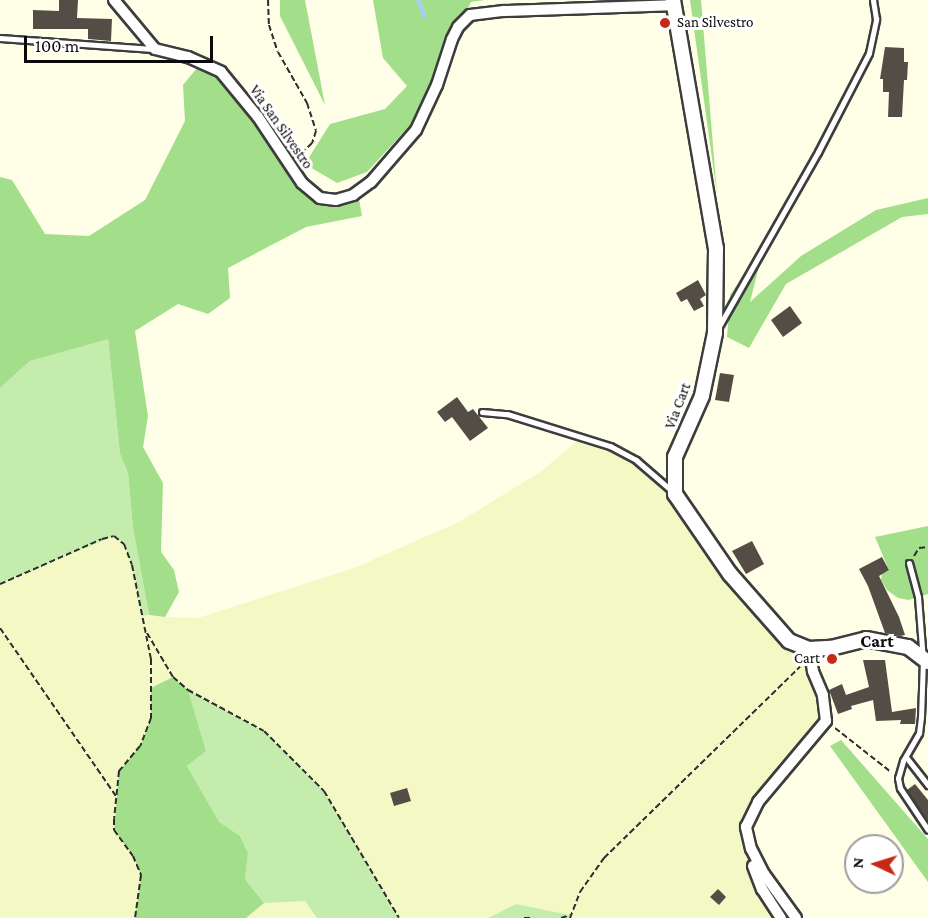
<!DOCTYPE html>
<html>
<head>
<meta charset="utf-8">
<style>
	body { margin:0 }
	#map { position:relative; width:928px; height:918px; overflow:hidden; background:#fffee7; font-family:"Crimson Pro",serif }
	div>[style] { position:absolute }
	.farmland>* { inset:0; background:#f4f8c5 }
	.green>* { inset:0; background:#c4edad }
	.forest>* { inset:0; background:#a3df8b }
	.stream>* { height:4px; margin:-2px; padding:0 2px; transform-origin:2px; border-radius:2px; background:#a6cefc }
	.building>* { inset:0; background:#544d46 }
	.path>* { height:2px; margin-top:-1px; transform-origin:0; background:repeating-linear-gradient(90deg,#2c2c2c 0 6px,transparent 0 9px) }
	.roads { filter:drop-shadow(2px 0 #3d3d3d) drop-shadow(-2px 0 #3d3d3d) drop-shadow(0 2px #3d3d3d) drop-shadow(0 -2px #3d3d3d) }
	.service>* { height:5px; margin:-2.5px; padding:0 2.5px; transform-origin:2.5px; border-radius:2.5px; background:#fff }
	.minor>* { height:10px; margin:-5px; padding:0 5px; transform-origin:5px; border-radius:5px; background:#fff }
	.tertiary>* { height:14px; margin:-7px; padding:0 7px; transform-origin:7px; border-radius:7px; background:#fff }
	.dots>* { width:16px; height:16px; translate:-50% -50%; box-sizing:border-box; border:3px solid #fff; border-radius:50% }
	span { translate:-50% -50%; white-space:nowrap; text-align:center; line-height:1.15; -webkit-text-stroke:6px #fff; paint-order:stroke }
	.poi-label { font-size:15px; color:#0a0a0a }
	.left { translate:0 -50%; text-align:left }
	.right { translate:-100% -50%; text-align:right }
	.street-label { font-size:15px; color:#0a0a0a }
	.quarter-label { font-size:18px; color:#0a0a0a; font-weight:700 }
	.north { position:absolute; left:844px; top:834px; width:60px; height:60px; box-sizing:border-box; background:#fff; border:2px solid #9d9d9d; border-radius:50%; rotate:274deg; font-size:16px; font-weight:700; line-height:24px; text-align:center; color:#0a0a0a }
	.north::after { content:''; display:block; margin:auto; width:21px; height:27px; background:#c62a16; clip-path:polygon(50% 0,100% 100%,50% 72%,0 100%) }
	.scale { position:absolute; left:24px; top:36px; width:189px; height:27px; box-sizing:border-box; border:3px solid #0a0a0a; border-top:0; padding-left:8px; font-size:18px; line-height:21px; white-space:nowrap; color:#0a0a0a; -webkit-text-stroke:4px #fff; paint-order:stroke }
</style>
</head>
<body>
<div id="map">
	<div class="farmland">
		<i style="clip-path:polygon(579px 440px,610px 446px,657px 475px,789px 641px,809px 649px,826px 721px,758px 802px,746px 845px,781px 918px,570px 918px,570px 915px,516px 904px,488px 918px,246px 918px,263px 903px,245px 879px,240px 836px,219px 823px,187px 766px,151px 688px,151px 718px,140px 746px,119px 771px,114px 819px,141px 875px,135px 918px,0 918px,0 584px,114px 536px,124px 544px,132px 565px,142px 616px,198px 618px,354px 568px,459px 522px,540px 472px)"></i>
	</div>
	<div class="green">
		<i style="clip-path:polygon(108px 338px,120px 454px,128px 473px,133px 528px,149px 615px,142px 616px,132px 565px,124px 544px,114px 536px,0 584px,0 388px,30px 361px)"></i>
		<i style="clip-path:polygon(188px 690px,264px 731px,324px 791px,399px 918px,317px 918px,305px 901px,264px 903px,245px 879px,248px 853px,240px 836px,219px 823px,187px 766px,206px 751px)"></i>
		<i style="clip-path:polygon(516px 904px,570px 915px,570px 918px,488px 918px)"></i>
	</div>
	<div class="forest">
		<i style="clip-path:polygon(280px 0,305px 0,325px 105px,280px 16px)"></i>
		<i style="clip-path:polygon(373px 0,485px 0,471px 2px,412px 123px,367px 172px,337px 183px,305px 164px,330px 124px,385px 109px,407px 86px,383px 58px)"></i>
		<i style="clip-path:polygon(690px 0,701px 0,717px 194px)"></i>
		<i style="clip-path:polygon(197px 68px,219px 76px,317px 203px,359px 199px,362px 216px,306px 227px,228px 268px,230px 298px,208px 314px,178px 304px,135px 331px,148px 416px,143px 447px,163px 483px,161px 552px,174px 570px,179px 592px,165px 617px,149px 615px,133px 528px,128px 473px,120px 454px,108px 339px,30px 361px,0 388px,0 177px,12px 180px,45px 234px,89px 236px,145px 200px,185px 121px,183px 85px)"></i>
		<i style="clip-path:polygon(928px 198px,928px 214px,902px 217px,786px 284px,749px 348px,727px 337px,730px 295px,765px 243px,750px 302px,801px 256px,876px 210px)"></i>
		<i style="clip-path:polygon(928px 526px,928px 594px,909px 600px,898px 598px,887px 590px,881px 580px,882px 574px,889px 570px,875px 537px)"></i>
		<i style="clip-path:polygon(173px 677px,188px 690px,206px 751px,187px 766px,219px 822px,240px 836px,248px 853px,245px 879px,264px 903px,246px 918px,135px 918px,141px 875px,133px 856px,114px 830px,119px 771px,140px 746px,151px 718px,151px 688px)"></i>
		<i style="clip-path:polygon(841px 740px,928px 839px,928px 882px,830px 746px)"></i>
	</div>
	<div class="stream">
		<i style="left:418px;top:0;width:18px;rotate:68deg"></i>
	</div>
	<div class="building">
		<i style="clip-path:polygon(59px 0,78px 0,77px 18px,112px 19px,111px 41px,88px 39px,88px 29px,33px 29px,33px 10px,59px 11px)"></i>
		<i style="clip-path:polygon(885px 47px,904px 48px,904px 62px,908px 62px,907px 80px,904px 80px,902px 117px,888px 117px,889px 92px,883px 92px,883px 79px,880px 79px)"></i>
		<i style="clip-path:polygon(698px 280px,706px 295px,700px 299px,704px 306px,694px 311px,687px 299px,681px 302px,676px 293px)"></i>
		<i style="clip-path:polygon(790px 306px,802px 323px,783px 337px,771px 320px)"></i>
		<i style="clip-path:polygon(720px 373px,734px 375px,729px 402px,715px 400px)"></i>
		<i style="clip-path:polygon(457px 397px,468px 412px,473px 409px,488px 428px,470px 441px,452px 417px,445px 422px,437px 412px)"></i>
		<i style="clip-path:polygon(752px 541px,764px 564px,746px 574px,732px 551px)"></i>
		<i style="clip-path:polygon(882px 557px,889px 570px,879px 576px,899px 617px,905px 635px,900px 636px,885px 633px,868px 586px,859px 569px)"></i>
		<i style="clip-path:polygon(863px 660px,885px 660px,892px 712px,916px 708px,915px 724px,900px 724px,901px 720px,876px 721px,873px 700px,851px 706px,852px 709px,838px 714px,829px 690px,842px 684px,846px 695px,869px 687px)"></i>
		<i style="clip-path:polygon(915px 784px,928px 800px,928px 821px,907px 790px)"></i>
		<i style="clip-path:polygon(407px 788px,411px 801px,394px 806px,390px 793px)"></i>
		<i style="clip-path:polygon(718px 889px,726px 897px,719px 905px,710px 897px)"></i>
	</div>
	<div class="path">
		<i style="left:268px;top:0;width:25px;rotate:88deg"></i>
		<i style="left:269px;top:25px;width:28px;rotate:72deg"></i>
		<i style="left:278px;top:52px;width:59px;rotate:60.4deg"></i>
		<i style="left:307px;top:103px;width:29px;rotate:72deg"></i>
		<i style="left:316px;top:131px;width:13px;rotate:108deg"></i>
		<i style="left:312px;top:143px;width:20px;rotate:135deg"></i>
		<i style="left:914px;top:556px;width:9px;rotate:-58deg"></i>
		<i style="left:919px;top:548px;width:9px;rotate:-6deg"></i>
		<i style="left:0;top:584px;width:111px;rotate:-23.8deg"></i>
		<i style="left:102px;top:539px;width:12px;rotate:-14deg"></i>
		<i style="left:114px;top:536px;width:13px;rotate:39deg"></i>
		<i style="left:124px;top:544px;width:22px;rotate:69deg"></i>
		<i style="left:132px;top:565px;width:96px;rotate:78.6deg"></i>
		<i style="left:151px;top:659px;width:59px;rotate:90deg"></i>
		<i style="left:151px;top:718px;width:30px;rotate:111deg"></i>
		<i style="left:140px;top:746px;width:33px;rotate:130deg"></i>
		<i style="left:119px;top:771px;width:48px;rotate:95.9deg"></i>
		<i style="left:114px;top:819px;width:11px;rotate:90deg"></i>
		<i style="left:114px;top:830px;width:32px;rotate:54deg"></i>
		<i style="left:133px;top:856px;width:21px;rotate:67deg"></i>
		<i style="left:141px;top:875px;width:43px;rotate:97.9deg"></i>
		<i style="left:0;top:628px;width:204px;rotate:55.4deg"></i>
		<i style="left:147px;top:633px;width:51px;rotate:59.4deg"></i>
		<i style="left:173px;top:677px;width:20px;rotate:41deg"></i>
		<i style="left:188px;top:690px;width:86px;rotate:28.3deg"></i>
		<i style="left:264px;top:731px;width:85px;rotate:45deg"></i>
		<i style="left:324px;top:791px;width:147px;rotate:59.4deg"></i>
		<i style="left:835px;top:728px;width:71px;rotate:38.2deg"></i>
		<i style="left:524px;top:918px;width:8px"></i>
		<i style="left:561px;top:918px;width:9px;rotate:-18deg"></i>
		<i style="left:570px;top:918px;width:28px;rotate:-69deg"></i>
		<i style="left:580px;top:892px;width:42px;rotate:-54.8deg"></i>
		<i style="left:604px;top:858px;width:274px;rotate:-44.3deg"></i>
	</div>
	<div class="roads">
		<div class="service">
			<i style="left:0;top:38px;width:153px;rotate:4.1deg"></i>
			<i style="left:718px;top:328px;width:202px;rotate:-60.4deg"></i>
			<i style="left:818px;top:152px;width:111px;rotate:-62.7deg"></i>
			<i style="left:869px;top:53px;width:35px;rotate:-78deg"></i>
			<i style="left:876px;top:19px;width:19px;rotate:-99deg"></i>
			<i style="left:482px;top:412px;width:25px;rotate:5deg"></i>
			<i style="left:507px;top:414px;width:108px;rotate:17.3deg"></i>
			<i style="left:610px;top:446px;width:30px;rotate:28deg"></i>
			<i style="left:636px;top:460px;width:48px;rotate:40.7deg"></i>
			<i style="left:909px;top:563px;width:35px;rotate:75deg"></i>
			<i style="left:918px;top:597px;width:63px;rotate:85.5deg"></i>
			<i style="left:923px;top:660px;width:57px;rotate:92deg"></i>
			<i style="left:921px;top:717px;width:16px;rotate:97deg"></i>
			<i style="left:919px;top:733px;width:32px;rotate:120deg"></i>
			<i style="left:903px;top:761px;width:18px;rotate:106deg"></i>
			<i style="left:898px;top:778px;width:10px;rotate:79deg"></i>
			<i style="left:900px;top:788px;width:50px;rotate:56.3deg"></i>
			<i style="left:906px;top:757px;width:36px;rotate:52deg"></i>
		</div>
		<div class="minor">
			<i style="left:114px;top:0;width:64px;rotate:50.1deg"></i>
			<i style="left:155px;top:49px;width:34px;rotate:14deg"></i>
			<i style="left:188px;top:57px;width:36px;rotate:24deg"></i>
			<i style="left:221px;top:72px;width:58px;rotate:50.6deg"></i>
			<i style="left:258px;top:117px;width:79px;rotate:56.3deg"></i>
			<i style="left:302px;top:183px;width:23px;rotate:40deg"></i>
			<i style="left:320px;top:198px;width:16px;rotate:7deg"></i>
			<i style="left:336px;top:200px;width:18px;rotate:-16deg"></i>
			<i style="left:353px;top:195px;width:22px;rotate:-36deg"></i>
			<i style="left:371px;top:182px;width:69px;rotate:-49.1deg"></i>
			<i style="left:416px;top:130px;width:50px;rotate:-65deg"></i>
			<i style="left:437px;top:85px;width:48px;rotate:-71.9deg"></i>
			<i style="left:452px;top:39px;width:13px;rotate:-63deg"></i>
			<i style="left:458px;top:27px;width:17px;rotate:-45deg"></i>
			<i style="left:470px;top:15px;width:34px;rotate:-7deg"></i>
			<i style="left:504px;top:11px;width:169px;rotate:-2deg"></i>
			<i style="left:753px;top:866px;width:25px;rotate:69deg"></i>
			<i style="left:762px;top:889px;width:35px;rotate:57deg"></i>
			<i style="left:796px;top:918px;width:54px;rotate:-126deg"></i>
			<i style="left:764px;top:874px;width:28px;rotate:-117deg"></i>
			<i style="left:751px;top:849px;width:23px;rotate:-103deg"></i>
			<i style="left:746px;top:827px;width:28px;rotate:-64deg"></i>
			<i style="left:758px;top:802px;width:106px;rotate:-50deg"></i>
			<i style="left:826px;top:721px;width:26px;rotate:-97deg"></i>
			<i style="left:823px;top:695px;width:26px;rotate:-113deg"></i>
			<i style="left:813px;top:671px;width:22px;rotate:-100deg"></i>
		</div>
		<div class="tertiary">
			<i style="left:673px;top:0;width:252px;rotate:80.2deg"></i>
			<i style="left:716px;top:248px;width:85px;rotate:90.7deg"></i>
			<i style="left:715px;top:333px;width:64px;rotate:101.7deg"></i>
			<i style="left:702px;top:396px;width:67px;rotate:113.9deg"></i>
			<i style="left:675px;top:457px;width:37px;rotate:90deg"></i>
			<i style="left:675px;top:494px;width:97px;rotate:55.5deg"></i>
			<i style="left:730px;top:574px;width:89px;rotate:48.6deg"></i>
			<i style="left:789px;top:641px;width:22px;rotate:22deg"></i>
			<i style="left:809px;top:649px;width:22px;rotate:-3deg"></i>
			<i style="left:831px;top:648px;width:36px;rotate:-14deg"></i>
			<i style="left:866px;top:639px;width:43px;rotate:10.8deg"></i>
			<i style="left:908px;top:647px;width:25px;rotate:37deg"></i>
		</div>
	</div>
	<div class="dots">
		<i style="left:665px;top:23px;background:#c62a16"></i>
		<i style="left:832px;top:659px;background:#c62a16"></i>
	</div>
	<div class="poi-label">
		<span class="left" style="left:677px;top:23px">San Silvestro</span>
		<span class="right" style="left:820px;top:659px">Cart</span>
	</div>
	<div class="street-label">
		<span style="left:281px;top:127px;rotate:55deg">Via San Silvestro</span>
		<span style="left:678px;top:406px;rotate:-69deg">Via Cart</span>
	</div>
	<div class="quarter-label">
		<span style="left:877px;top:641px">Cart</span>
	</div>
	<div class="north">N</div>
	<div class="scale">100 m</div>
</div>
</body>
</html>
